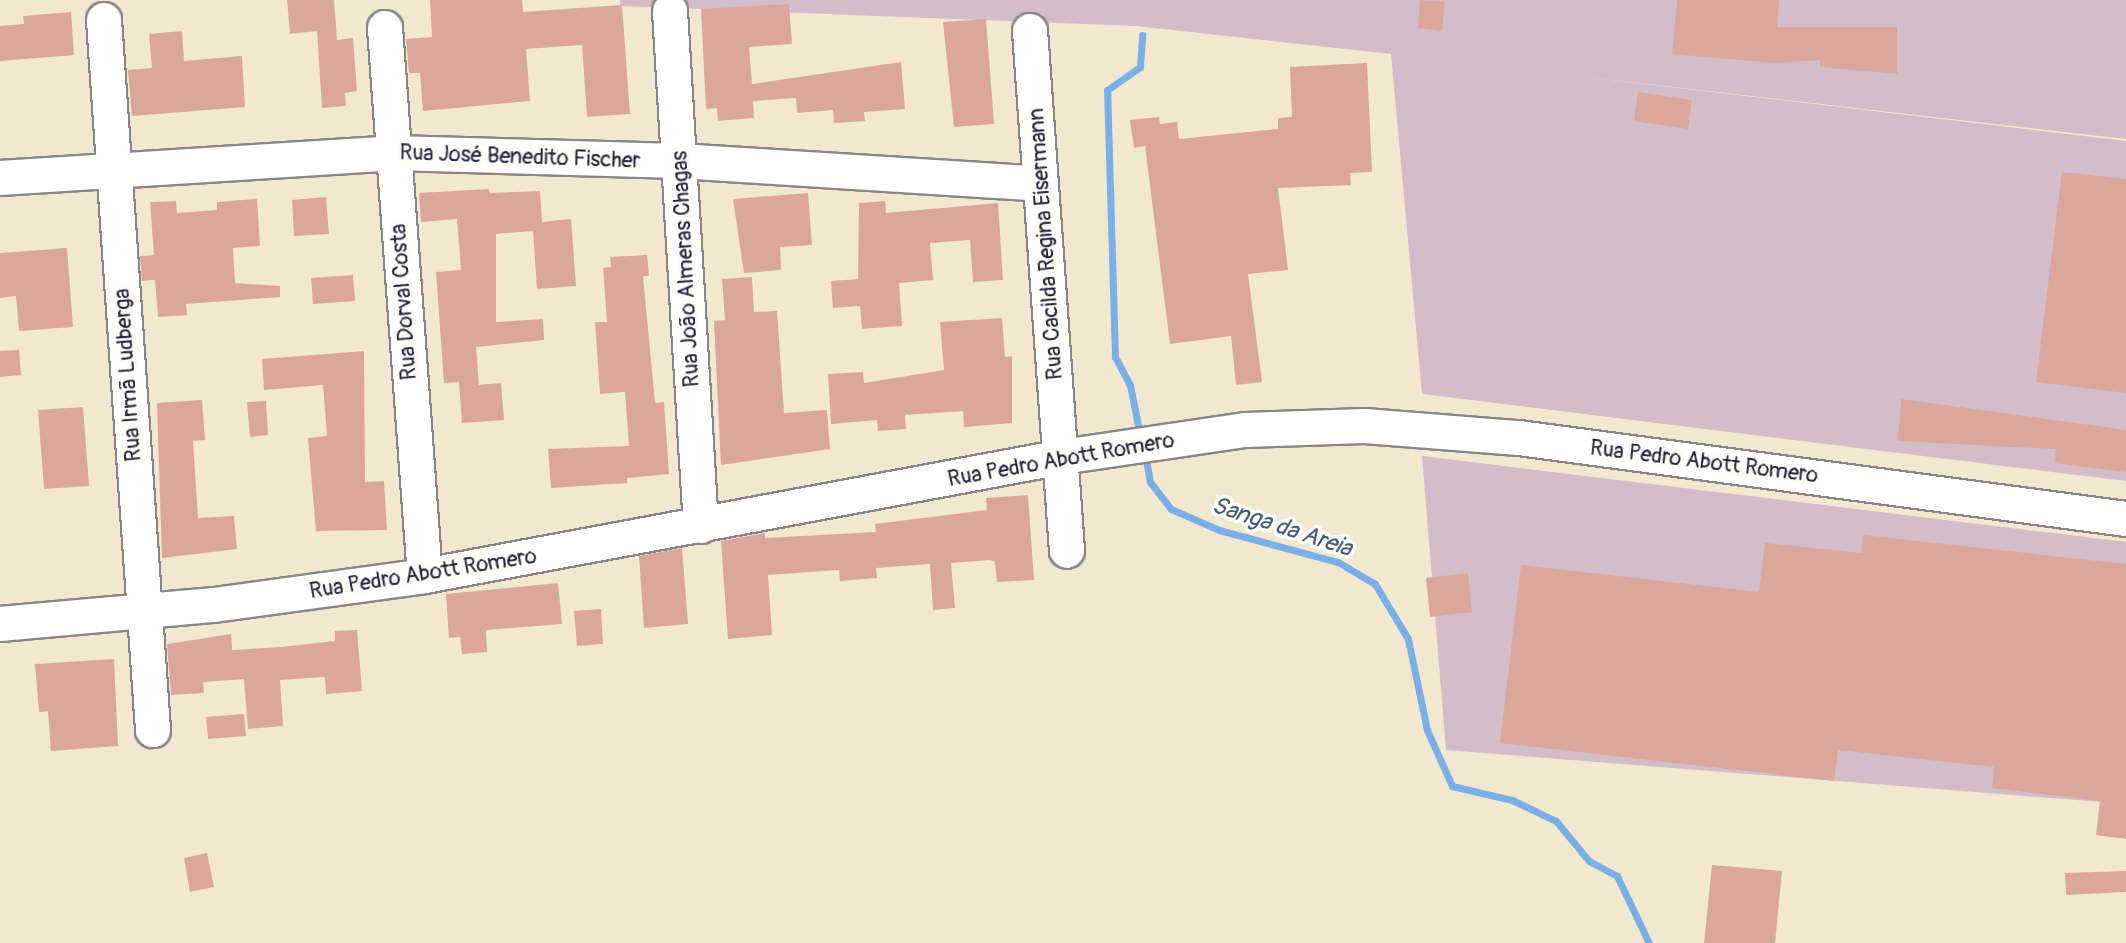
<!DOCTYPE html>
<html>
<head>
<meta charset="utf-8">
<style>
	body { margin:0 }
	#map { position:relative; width:2126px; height:943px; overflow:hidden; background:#f2e8d0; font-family:Pangolin,sans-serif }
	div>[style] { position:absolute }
	.industrial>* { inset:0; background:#d2bdc8 }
	.stream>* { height:7px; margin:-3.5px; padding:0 3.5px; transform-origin:3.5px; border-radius:3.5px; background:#7aafe8 }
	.building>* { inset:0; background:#dba79d }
	.roads { filter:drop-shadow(2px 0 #8a8586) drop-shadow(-2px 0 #8a8586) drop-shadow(0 2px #8a8586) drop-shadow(0 -2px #8a8586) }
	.minor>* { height:34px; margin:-17px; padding:0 17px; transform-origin:17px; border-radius:17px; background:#fff }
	span { translate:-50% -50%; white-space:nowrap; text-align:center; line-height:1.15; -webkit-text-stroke:7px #fdfcf7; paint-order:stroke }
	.street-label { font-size:22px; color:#22223b }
	.water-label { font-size:24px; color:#455a80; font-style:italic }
</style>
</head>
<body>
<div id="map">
	<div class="industrial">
		<i style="clip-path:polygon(620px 0,2126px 0,2126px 139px,1543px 72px,2126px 141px,2126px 481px,1422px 394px,1391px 54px,1136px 26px,620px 6px)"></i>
		<i style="clip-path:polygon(1422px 456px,2126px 542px,2126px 804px,1446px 750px)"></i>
	</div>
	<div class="stream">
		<i style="left:1138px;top:425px;width:41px;rotate:-101.3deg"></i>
		<i style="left:1130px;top:385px;width:32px;rotate:-118deg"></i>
		<i style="left:1115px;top:357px;width:267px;rotate:-91.7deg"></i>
		<i style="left:1107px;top:90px;width:40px;rotate:-34.9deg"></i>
		<i style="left:1140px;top:67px;width:32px;rotate:-86deg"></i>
		<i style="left:1147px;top:465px;width:17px;rotate:80deg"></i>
		<i style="left:1150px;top:482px;width:34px;rotate:52deg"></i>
		<i style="left:1171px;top:509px;width:52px;rotate:23.6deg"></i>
		<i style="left:1219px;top:530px;width:123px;rotate:15.1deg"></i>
		<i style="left:1338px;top:562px;width:43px;rotate:30.7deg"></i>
		<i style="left:1375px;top:584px;width:64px;rotate:59deg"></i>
		<i style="left:1408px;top:639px;width:93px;rotate:78.2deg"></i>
		<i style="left:1427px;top:730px;width:61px;rotate:65.9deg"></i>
		<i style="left:1452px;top:786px;width:62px;rotate:13.1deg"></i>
		<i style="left:1512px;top:800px;width:49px;rotate:25.5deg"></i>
		<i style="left:1556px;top:821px;width:52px;rotate:50.5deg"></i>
		<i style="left:1589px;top:861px;width:32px;rotate:28deg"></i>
		<i style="left:1617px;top:876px;width:74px;rotate:64.5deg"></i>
	</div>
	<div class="building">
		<i style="clip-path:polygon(287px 0,334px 0,337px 40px,353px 38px,357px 91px,345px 93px,346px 106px,322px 108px,317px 31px,290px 34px)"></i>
		<i style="clip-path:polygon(430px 0,522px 0,523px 12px,622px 5px,630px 114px,587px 117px,582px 45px,526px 49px,530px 101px,423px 111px,420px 73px,409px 73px,406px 39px,432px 37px)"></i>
		<i style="clip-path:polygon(1420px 0,1445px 2px,1442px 31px,1418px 28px)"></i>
		<i style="clip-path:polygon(1677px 0,1779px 0,1777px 27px,1897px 27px,1897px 74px,1820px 67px,1820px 60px,1774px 63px,1672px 54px)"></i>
		<i style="clip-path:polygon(789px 4px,792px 44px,749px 47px,752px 84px,901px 62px,905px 109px,864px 112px,865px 121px,834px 123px,833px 110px,797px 113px,796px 98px,753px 101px,754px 118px,718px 121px,717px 108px,706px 109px,701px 9px)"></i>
		<i style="clip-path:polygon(71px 12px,74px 55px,0 61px,0 26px,24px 24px,23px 16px)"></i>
		<i style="clip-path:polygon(986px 19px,994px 124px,954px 127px,943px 22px)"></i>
		<i style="clip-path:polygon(182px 31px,184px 61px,242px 56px,245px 107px,132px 116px,128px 70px,152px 68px,149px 34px)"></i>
		<i style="clip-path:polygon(1367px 63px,1372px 172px,1350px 173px,1351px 185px,1278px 188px,1288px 270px,1248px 274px,1262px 382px,1236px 385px,1231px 336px,1170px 344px,1145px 146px,1134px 148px,1130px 120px,1159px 117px,1160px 124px,1177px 122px,1179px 139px,1278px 129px,1278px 118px,1292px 117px,1290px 67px)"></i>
		<i style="clip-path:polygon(1638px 92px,1692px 100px,1688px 129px,1634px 121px)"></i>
		<i style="clip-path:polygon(2062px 172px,2126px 179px,2126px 393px,2036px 382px)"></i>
		<i style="clip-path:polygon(489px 189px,490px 193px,540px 191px,542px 222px,571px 219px,576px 286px,537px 289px,533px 231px,496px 234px,496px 322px,543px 319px,544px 340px,476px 347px,479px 385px,501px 383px,504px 420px,462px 423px,459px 382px,444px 383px,436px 272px,461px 270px,457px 219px,421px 222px,419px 193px)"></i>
		<i style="clip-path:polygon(808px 193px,812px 245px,780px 247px,781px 270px,744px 273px,733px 199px)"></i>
		<i style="clip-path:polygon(326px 197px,329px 234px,294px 236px,292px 200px)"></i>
		<i style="clip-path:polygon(257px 199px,260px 246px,233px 248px,235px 283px,280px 286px,280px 297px,186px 304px,187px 315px,158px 317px,155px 280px,142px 281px,140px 256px,154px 255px,150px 202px,176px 201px,177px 213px,217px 210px,217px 202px)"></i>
		<i style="clip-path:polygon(885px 201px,886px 213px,998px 203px,1003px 280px,973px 282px,970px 240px,930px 243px,933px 280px,899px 283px,902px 326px,862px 329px,860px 306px,833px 308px,831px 281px,858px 279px,859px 203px)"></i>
		<i style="clip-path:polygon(67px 248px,73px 327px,19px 331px,16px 296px,0 298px,0 253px)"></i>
		<i style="clip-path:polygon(647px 255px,649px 276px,643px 276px,655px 403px,664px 402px,669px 474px,627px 478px,627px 483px,551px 488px,548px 449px,629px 446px,625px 392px,600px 394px,595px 322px,607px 322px,603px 268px,611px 267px,610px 257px)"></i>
		<i style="clip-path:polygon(353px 275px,355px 301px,313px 304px,311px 278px)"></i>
		<i style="clip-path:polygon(752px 277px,754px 312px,777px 311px,784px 413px,827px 410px,830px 449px,721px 465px,714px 321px,725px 320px,722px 279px)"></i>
		<i style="clip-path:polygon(1002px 318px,1005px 357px,1012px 356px,1012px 423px,964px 427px,963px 411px,905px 415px,906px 429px,878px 431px,877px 420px,831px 424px,828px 374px,863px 372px,864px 383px,944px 370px,940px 322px)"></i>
		<i style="clip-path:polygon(19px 350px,21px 375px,0 377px,0 351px)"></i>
		<i style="clip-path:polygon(364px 351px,365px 482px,384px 481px,387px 530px,316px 531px,308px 438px,327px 436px,323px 385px,264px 390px,262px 359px)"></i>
		<i style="clip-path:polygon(1901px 399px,2126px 430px,2126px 472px,2054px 463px,2056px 449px,1898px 441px)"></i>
		<i style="clip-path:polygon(202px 400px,205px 440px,193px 441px,198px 518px,234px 516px,237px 549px,162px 558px,157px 403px)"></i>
		<i style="clip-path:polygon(266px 401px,268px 435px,250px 437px,247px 402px)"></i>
		<i style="clip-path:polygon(83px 407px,89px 486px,44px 489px,38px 410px)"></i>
		<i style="clip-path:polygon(1028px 495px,1034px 580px,997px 582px,995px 562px,990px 560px,951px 563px,955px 608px,933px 610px,930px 564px,876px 568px,877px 578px,840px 581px,839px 570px,768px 575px,772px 635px,728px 639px,721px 541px,765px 533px,765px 538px,876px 532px,875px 524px,987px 510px,986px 498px)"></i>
		<i style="clip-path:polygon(1863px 535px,2126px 564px,2126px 839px,2096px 835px,2100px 801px,1992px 788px,1994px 767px,1838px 750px,1834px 781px,1500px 743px,1521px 565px,1759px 592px,1765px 543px,1861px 553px)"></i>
		<i style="clip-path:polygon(682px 548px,688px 624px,644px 628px,639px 556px)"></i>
		<i style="clip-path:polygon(1468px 573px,1472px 612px,1430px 617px,1426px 578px)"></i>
		<i style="clip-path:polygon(558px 583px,562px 624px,486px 630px,487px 652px,462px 654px,460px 637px,449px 638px,446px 594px)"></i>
		<i style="clip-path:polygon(601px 609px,603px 644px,577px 646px,574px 611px)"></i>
		<i style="clip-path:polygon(357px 630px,362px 691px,326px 694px,325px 677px,280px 680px,283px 726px,248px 729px,244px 679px,203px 682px,204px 693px,171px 695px,167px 644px,231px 634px,232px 650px,281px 647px,335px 641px,335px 631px)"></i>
		<i style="clip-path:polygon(114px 659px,118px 746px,51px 751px,48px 711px,39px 712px,35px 664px)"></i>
		<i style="clip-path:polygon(244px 714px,246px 736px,208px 739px,206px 717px)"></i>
		<i style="clip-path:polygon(207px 853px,214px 887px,190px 892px,184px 858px)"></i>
		<i style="clip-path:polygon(1712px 865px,1782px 871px,1775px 943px,1704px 943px)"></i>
		<i style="clip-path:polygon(2126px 871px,2126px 892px,2066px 895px,2065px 873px)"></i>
	</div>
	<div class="roads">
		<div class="minor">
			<i style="left:670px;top:11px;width:516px;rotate:86.56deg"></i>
			<i style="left:104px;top:20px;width:712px;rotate:86.05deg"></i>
			<i style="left:385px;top:28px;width:549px;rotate:85.83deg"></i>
			<i style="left:1030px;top:31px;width:521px;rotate:85.93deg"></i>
			<i style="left:0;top:178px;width:394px;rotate:-3.6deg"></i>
			<i style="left:393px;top:153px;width:286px;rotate:1.6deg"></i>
			<i style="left:679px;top:161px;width:362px;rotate:3.6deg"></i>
			<i style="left:0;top:624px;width:215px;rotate:-5.1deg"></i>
			<i style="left:214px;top:605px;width:213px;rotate:-7.8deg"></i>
			<i style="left:425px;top:576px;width:648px;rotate:-10.58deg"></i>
			<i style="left:1062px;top:457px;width:185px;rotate:-8.4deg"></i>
			<i style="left:1245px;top:430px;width:120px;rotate:-1.9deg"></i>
			<i style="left:1365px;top:426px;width:154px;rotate:4.5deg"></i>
			<i style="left:1519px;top:438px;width:612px;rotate:7.6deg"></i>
		</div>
	</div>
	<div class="street-label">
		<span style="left:520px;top:157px;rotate:2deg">Rua José Benedito Fischer</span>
		<span style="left:1046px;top:244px;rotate:-94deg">Rua Cacilda Regina Eisermann</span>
		<span style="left:686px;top:269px;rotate:-93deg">Rua João Almeras Chagas</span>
		<span style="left:404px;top:302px;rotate:-94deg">Rua Dorval Costa</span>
		<span style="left:128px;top:375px;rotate:-94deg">Rua Irmã Ludberga</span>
		<span style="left:1061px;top:460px;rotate:-10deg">Rua Pedro Abott Romero</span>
		<span style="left:1704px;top:462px;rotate:7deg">Rua Pedro Abott Romero</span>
		<span style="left:423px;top:574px;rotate:-9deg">Rua Pedro Abott Romero</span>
	</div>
	<div class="water-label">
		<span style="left:1282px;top:527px;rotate:18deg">Sanga da Areia</span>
	</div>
</div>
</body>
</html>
